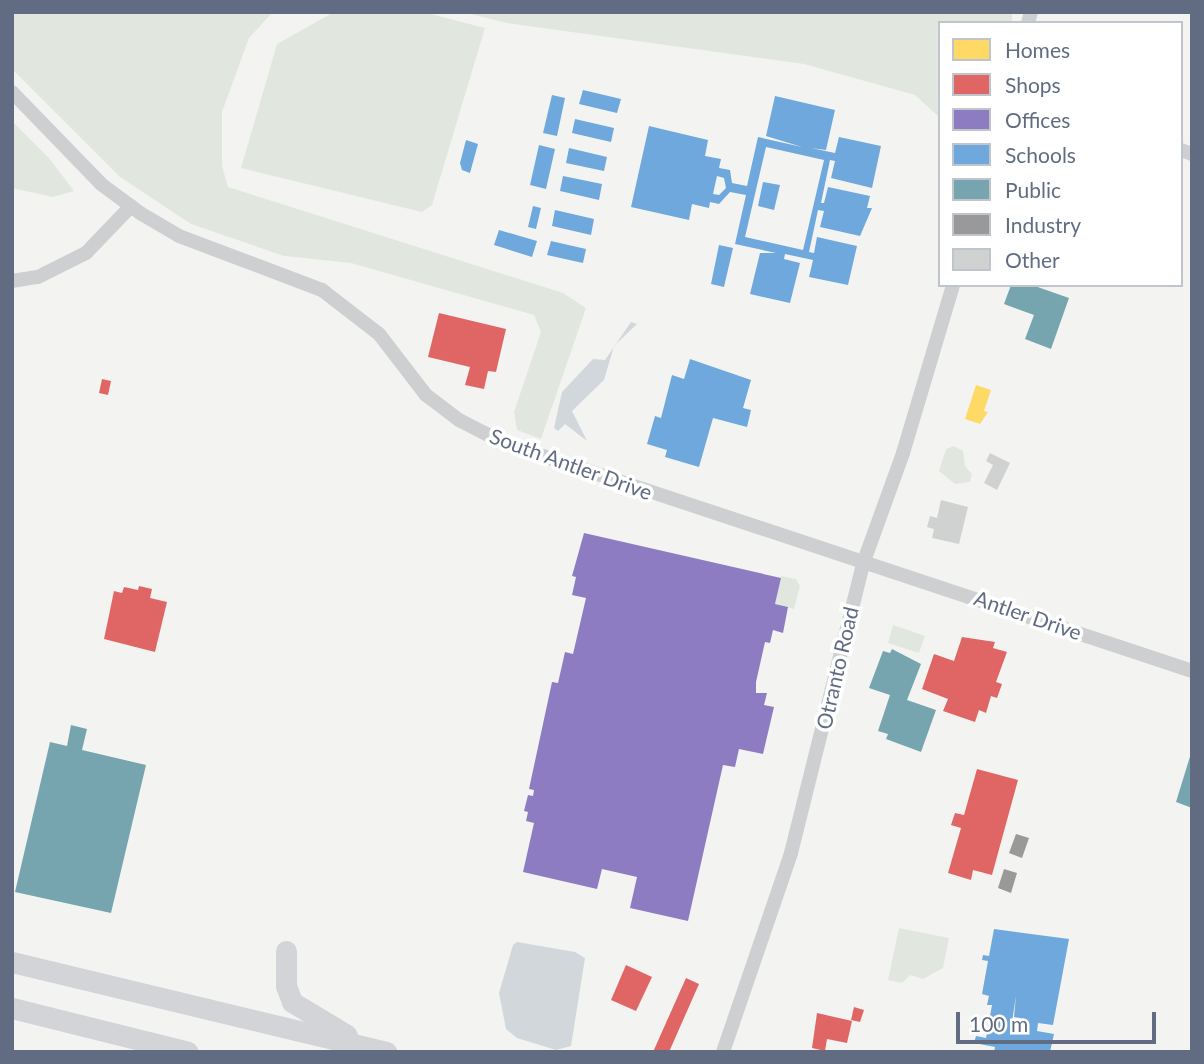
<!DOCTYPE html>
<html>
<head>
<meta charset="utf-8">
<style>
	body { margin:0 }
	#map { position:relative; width:1204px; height:1064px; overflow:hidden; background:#f3f4f1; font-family:Lato,sans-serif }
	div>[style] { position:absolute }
	.green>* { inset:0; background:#e1e7df }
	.water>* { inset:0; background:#d1d7db }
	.homes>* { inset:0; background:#ffd966 }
	.shops>* { inset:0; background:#e06666 }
	.offices>* { inset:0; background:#8e7cc3 }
	.schools>* { inset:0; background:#6fa8dc }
	.public>* { inset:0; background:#76a5af }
	.industry>* { inset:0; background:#999 }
	.building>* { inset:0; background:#d0d2d2 }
	.minor>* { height:14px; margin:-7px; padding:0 7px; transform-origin:7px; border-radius:7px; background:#cecfd0 }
	.highway>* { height:21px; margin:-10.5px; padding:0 10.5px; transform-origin:10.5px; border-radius:10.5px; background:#d2d4d7 }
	span { translate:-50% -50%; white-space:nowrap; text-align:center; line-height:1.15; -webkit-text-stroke:7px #fff; paint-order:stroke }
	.street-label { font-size:21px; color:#616c83 }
	.frame { position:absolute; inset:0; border:14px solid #616c83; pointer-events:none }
	.legend { position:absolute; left:938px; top:21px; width:245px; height:266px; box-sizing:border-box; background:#fff; border:2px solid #c0c4cd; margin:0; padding:9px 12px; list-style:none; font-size:21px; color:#616c83 }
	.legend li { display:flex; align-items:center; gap:14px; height:35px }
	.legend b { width:35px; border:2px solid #c0c4cd }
	.scale { position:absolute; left:956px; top:1012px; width:200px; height:32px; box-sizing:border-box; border:4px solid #616c83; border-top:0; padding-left:9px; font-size:21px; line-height:24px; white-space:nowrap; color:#616c83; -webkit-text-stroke:5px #fff; paint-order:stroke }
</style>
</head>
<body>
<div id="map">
	<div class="green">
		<i style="clip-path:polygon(12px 12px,273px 12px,249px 38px,222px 112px,222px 166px,228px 187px,563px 293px,586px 308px,541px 439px,517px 430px,514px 412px,541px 332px,534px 315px,351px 263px,284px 256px,191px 224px,120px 177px,12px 69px)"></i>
		<i style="clip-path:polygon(334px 12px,423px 12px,485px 28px,432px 205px,422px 212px,241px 168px,277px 44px)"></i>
		<i style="clip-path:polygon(462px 12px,1012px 12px,1012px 23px,940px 23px,940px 118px,915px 95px,804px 64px,507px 23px)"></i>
		<i style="clip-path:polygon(12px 121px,49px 158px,74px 191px,53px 197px,12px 188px)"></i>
		<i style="clip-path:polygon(954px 446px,963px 451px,965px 466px,972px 474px,970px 482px,955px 484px,939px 471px,946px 449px)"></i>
		<i style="clip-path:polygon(781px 576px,796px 579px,800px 586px,794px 609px,775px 604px)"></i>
		<i style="clip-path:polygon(893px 625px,925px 636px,919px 653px,888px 643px)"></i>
		<i style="clip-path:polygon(899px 928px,949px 938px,943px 968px,923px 979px,910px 975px,902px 983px,888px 980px)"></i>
	</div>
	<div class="water">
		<i style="clip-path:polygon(631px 322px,637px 324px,614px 346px,604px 380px,572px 411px,587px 441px,565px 424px,558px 431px,554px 428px,562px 392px,593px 359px,605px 360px)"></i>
		<i style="clip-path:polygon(517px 942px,575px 952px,585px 958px,571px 1046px,556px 1050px,517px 1038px,506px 1029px,499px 993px,513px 945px)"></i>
	</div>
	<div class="homes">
		<i style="clip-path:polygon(976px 385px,991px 390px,984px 411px,988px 412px,980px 424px,965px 419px)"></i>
	</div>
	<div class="shops">
		<i style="clip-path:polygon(439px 313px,506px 329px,496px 372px,488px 371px,484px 389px,465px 385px,470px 367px,428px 357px)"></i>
		<i style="clip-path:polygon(102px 379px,111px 381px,108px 395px,99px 393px)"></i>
		<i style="clip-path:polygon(139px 586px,152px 589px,150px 598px,167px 602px,155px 652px,104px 639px,114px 591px,122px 593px,124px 587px,138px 590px)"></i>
		<i style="clip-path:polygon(962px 637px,995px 642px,993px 648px,1007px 652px,996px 682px,1002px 684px,997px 698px,991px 696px,986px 713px,979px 710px,975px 722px,943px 711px,948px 699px,922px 689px,934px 654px,954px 661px)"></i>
		<i style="clip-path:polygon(977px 769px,1018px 780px,992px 875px,973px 870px,971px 880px,948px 873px,961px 828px,951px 825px,955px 813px,964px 815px)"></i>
		<i style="clip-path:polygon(626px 965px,652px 977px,636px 1011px,611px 1000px)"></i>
		<i style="clip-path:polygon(686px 978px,699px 984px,669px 1052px,653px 1052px)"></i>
		<i style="clip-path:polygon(854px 1007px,864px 1010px,860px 1022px,851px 1020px)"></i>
		<i style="clip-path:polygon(817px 1013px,852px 1021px,847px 1043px,827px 1039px,825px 1051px,812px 1048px)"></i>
	</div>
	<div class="offices">
		<i style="clip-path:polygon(584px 533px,781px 578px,775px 604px,788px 607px,783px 633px,773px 630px,770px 643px,765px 642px,756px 682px,756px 693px,767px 693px,764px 705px,774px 707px,763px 754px,739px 749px,735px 767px,723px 765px,688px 921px,630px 908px,637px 877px,602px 869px,597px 889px,523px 872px,534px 823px,526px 821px,528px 812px,524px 811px,528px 795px,533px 796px,534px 790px,529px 789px,552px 682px,558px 683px,565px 652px,573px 654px,586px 598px,572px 595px,576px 577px,572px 576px)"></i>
	</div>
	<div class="schools">
		<i style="clip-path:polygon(583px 90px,621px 99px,617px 113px,579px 104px)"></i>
		<i style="clip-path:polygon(552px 95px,565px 98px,557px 136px,543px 133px)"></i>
		<i style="clip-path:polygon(evenodd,775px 96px,835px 110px,826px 150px,811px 148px,835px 153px,839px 137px,881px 146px,872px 188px,831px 178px,835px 161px,830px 160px,821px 203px,824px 203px,828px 187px,870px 196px,867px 208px,872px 208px,860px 236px,820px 227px,824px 211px,818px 210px,809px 252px,814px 253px,817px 237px,857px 246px,848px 285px,809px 277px,813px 260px,785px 254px,784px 259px,800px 263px,790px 303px,750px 294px,760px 253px,776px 253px,735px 244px,746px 195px,730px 192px,719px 204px,710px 202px,709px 208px,692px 204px,689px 220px,631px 207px,649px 126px,708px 140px,705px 156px,721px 159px,719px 168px,730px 170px,732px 183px,747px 186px,758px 137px,802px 147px,766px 136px,775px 96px,766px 147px,824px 160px,803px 250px,745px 237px,766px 147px,775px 96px,717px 176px,724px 178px,726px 188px,719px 195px,713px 194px,717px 176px)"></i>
		<i style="clip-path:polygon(575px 119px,614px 128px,611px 142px,572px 133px)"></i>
		<i style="clip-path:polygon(466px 140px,478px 144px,470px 173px,462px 170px,460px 163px)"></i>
		<i style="clip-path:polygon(539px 145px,555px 149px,546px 189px,530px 185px)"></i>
		<i style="clip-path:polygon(569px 148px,607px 157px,604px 171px,566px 163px)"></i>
		<i style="clip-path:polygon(563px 176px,602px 184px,599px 200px,560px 191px)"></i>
		<i style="clip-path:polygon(763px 182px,780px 185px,774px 210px,758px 206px)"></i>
		<i style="clip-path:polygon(533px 206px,541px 208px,536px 229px,528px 227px)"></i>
		<i style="clip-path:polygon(555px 210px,594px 219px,591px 235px,552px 226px)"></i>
		<i style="clip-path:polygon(499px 230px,537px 241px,532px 257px,494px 245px)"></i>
		<i style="clip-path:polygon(551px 241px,586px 249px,583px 263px,547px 255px)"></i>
		<i style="clip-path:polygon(719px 245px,733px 248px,724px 287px,711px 284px)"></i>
		<i style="clip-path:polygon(690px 359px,751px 380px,743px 408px,751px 410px,747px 427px,713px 418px,699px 467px,665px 457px,667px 450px,647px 444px,655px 416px,661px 418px,672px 375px,684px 379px)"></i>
		<i style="clip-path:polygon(evenodd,994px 929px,1069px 939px,1053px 1025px,1038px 1023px,1037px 1031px,1054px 1034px,1050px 1052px,994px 1052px,995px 1047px,974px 1043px,976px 1036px,986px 1038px,992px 1005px,987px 1005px,989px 996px,982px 994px,988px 961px,982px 960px,983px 955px,989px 956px,994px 929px,1016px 996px,1014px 1017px,1025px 1019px,1023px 1030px,1011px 1028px,1016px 996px)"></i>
	</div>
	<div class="public">
		<i style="clip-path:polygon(1011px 285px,1032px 285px,1069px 298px,1051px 349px,1025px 339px,1034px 315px,1004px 304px)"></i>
		<i style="clip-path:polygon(892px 649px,921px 664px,907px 700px,936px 710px,921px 752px,886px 739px,888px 734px,878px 731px,890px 695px,869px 688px,883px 651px,890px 653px)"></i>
		<i style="clip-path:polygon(71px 725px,87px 729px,82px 750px,146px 765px,111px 913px,15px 892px,50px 742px,67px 746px)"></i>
		<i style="clip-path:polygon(1192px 750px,1192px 808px,1176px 802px)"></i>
	</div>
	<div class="industry">
		<i style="clip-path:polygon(1016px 834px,1029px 838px,1022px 858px,1009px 853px)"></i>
		<i style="clip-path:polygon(1004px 869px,1017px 873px,1011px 893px,998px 888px)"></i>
	</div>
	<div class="building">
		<i style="clip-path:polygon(990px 453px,1010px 463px,997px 490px,984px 483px,993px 465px,986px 461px)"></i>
		<i style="clip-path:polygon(941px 500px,968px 507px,959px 544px,932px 538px,934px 529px,927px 527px,930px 516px,937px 518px)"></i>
	</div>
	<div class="minor">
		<i style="left:1028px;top:23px;width:11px;rotate:-75deg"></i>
		<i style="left:12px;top:92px;width:128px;rotate:45.9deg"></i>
		<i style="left:101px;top:184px;width:49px;rotate:36.6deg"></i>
		<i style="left:140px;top:213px;width:45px;rotate:30.5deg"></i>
		<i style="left:179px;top:236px;width:153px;rotate:20.7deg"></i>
		<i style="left:322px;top:290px;width:72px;rotate:37.7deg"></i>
		<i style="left:379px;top:334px;width:77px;rotate:52.4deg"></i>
		<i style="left:426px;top:395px;width:41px;rotate:37.1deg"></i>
		<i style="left:459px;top:420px;width:51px;rotate:27.1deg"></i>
		<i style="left:504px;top:443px;width:725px;rotate:18.33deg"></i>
		<i style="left:1181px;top:150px;width:12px;rotate:20deg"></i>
		<i style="left:12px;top:281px;width:26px;rotate:-9deg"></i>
		<i style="left:38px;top:277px;width:54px;rotate:-26.6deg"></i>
		<i style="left:86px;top:253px;width:65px;rotate:-46.2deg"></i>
		<i style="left:723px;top:1052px;width:210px;rotate:-71.1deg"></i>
		<i style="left:791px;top:853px;width:301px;rotate:-76deg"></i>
		<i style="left:864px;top:561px;width:115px;rotate:-70.1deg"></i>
		<i style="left:903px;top:453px;width:175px;rotate:-73.4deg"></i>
	</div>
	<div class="highway">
		<i style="left:286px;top:951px;width:35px;rotate:90deg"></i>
		<i style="left:286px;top:986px;width:17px;rotate:69deg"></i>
		<i style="left:292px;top:1002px;width:64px;rotate:31deg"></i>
		<i style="left:12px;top:962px;width:385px;rotate:13.5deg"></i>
		<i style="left:12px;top:1008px;width:181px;rotate:14deg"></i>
	</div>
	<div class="street-label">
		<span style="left:571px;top:464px;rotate:20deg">South Antler Drive</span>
		<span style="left:1028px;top:615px;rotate:19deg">Antler Drive</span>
		<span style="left:837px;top:668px;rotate:-77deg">Otranto Road</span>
	</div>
	<div class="frame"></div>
	<ul class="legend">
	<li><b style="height:19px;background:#ffd966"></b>Homes</li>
	<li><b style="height:19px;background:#e06666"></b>Shops</li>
	<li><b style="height:19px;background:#8e7cc3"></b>Offices</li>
	<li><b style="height:19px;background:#6fa8dc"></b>Schools</li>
	<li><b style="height:19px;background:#76a5af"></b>Public</li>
	<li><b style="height:19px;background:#999"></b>Industry</li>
	<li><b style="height:19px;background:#d0d2d2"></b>Other</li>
	</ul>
	<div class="scale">100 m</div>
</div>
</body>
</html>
